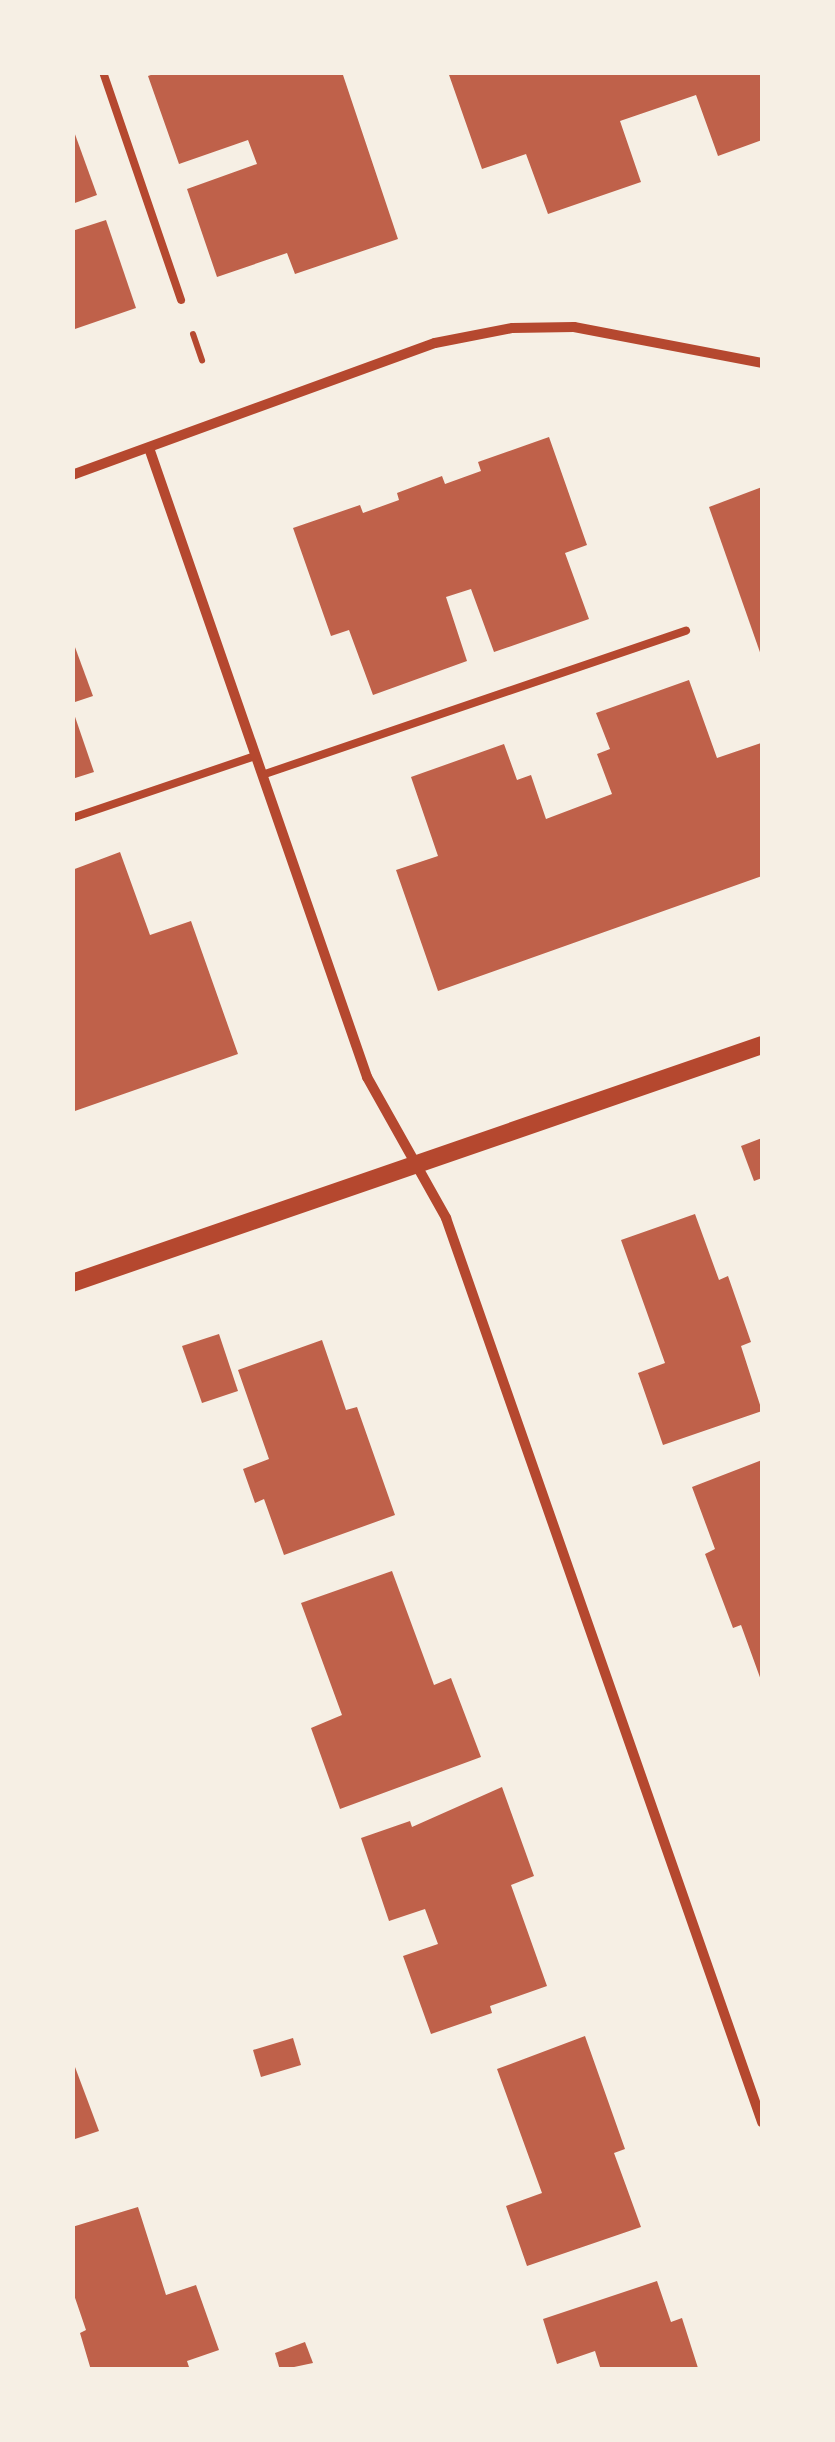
<!DOCTYPE html>
<html>
<head>
<meta charset="utf-8">
<style>
	body { margin:0 }
	#map { position:relative; width:835px; height:2442px; overflow:hidden; background:#f6efe4; font-family:Inter,sans-serif }
	div>[style] { position:absolute }
	.building>* { inset:0; background:#bf614a }
	.path>* { height:6px; margin:-3px; padding:0 3px; transform-origin:3px; border-radius:3px; background:#b5482f }
	.service>* { height:8px; margin:-4px; padding:0 4px; transform-origin:4px; border-radius:4px; background:#b5482f }
	.minor>* { height:10px; margin:-5px; padding:0 5px; transform-origin:5px; border-radius:5px; background:#b5482f }
	.tertiary>* { height:18px; margin:-9px; padding:0 9px; transform-origin:9px; border-radius:9px; background:#b5482f }
	span { translate:-50% -50%; white-space:nowrap; text-align:center; line-height:1.15; -webkit-text-stroke:8px #f6efe4; paint-order:stroke }
	.frame { position:absolute; inset:0; border:75px solid #f6efe4; pointer-events:none }
</style>
</head>
<body>
<div id="map">
	<div class="building">
		<i style="clip-path:polygon(159px 72px,342px 72px,398px 239px,295px 274px,287px 253px,217px 277px,187px 189px,257px 164px,248px 140px,179px 164px,148px 76px)"></i>
		<i style="clip-path:polygon(448px 72px,762px 72px,762px 140px,718px 156px,696px 95px,620px 121px,641px 182px,548px 214px,526px 154px,482px 169px)"></i>
		<i style="clip-path:polygon(72px 126px,97px 195px,72px 204px)"></i>
		<i style="clip-path:polygon(106px 220px,136px 308px,72px 330px,72px 231px)"></i>
		<i style="clip-path:polygon(549px 437px,587px 545px,565px 553px,589px 619px,494px 652px,471px 589px,446px 597px,467px 661px,373px 695px,349px 630px,331px 636px,293px 528px,360px 505px,363px 513px,399px 500px,397px 493px,442px 476px,445px 484px,481px 471px,478px 462px)"></i>
		<i style="clip-path:polygon(762px 487px,762px 658px,709px 507px)"></i>
		<i style="clip-path:polygon(72px 639px,93px 696px,72px 703px)"></i>
		<i style="clip-path:polygon(689px 680px,717px 758px,761px 743px,762px 876px,438px 991px,396px 870px,438px 856px,411px 777px,504px 744px,517px 780px,531px 775px,546px 819px,612px 794px,597px 754px,610px 749px,596px 713px)"></i>
		<i style="clip-path:polygon(73px 711px,94px 772px,72px 779px,72px 712px)"></i>
		<i style="clip-path:polygon(120px 852px,150px 935px,191px 921px,238px 1054px,72px 1112px,72px 870px)"></i>
		<i style="clip-path:polygon(762px 1138px,762px 1178px,754px 1181px,741px 1146px)"></i>
		<i style="clip-path:polygon(695px 1214px,719px 1280px,728px 1276px,751px 1342px,741px 1346px,762px 1411px,663px 1445px,638px 1373px,665px 1363px,621px 1240px)"></i>
		<i style="clip-path:polygon(219px 1334px,238px 1391px,202px 1403px,182px 1346px)"></i>
		<i style="clip-path:polygon(322px 1340px,346px 1410px,357px 1407px,395px 1515px,284px 1555px,264px 1499px,255px 1503px,243px 1469px,269px 1459px,238px 1370px)"></i>
		<i style="clip-path:polygon(762px 1460px,762px 1683px,741px 1625px,733px 1628px,705px 1554px,715px 1549px,692px 1487px)"></i>
		<i style="clip-path:polygon(392px 1571px,434px 1685px,451px 1678px,481px 1757px,340px 1809px,311px 1728px,342px 1715px,301px 1603px)"></i>
		<i style="clip-path:polygon(502px 1787px,534px 1876px,511px 1885px,547px 1986px,490px 2006px,492px 2013px,431px 2034px,403px 1956px,438px 1944px,425px 1909px,389px 1921px,361px 1838px,410px 1821px,412px 1827px)"></i>
		<i style="clip-path:polygon(585px 2036px,625px 2149px,614px 2153px,641px 2227px,527px 2266px,506px 2206px,542px 2193px,497px 2069px)"></i>
		<i style="clip-path:polygon(293px 2038px,301px 2065px,261px 2077px,253px 2050px)"></i>
		<i style="clip-path:polygon(72px 2059px,99px 2131px,72px 2140px)"></i>
		<i style="clip-path:polygon(138px 2207px,166px 2295px,196px 2285px,219px 2350px,187px 2361px,190px 2370px,91px 2370px,80px 2333px,86px 2330px,72px 2289px,72px 2227px)"></i>
		<i style="clip-path:polygon(657px 2281px,671px 2322px,682px 2318px,698px 2368px,601px 2370px,595px 2351px,557px 2364px,543px 2319px)"></i>
		<i style="clip-path:polygon(305px 2342px,313px 2363px,280px 2370px,275px 2353px)"></i>
	</div>
	<div class="path">
		<i style="left:193px;top:334px;width:28px;rotate:71deg"></i>
	</div>
	<div class="service">
		<i style="left:103px;top:72px;width:241px;rotate:71.1deg"></i>
		<i style="left:262px;top:775px;width:448px;rotate:-18.8deg"></i>
		<i style="left:72px;top:818px;width:193px;rotate:-18.7deg"></i>
	</div>
	<div class="minor">
		<i style="left:149px;top:448px;width:666px;rotate:70.88deg"></i>
		<i style="left:367px;top:1077px;width:162px;rotate:60.7deg"></i>
		<i style="left:446px;top:1218px;width:958px;rotate:70.73deg"></i>
		<i style="left:72px;top:475px;width:386px;rotate:-20deg"></i>
		<i style="left:435px;top:343px;width:78px;rotate:-11deg"></i>
		<i style="left:512px;top:328px;width:62px;rotate:-0.9deg"></i>
		<i style="left:574px;top:327px;width:191px;rotate:10.8deg"></i>
	</div>
	<div class="tertiary">
		<i style="left:72px;top:1283px;width:730px;rotate:-19.03deg"></i>
	</div>
	<div class="frame"></div>
</div>
</body>
</html>
